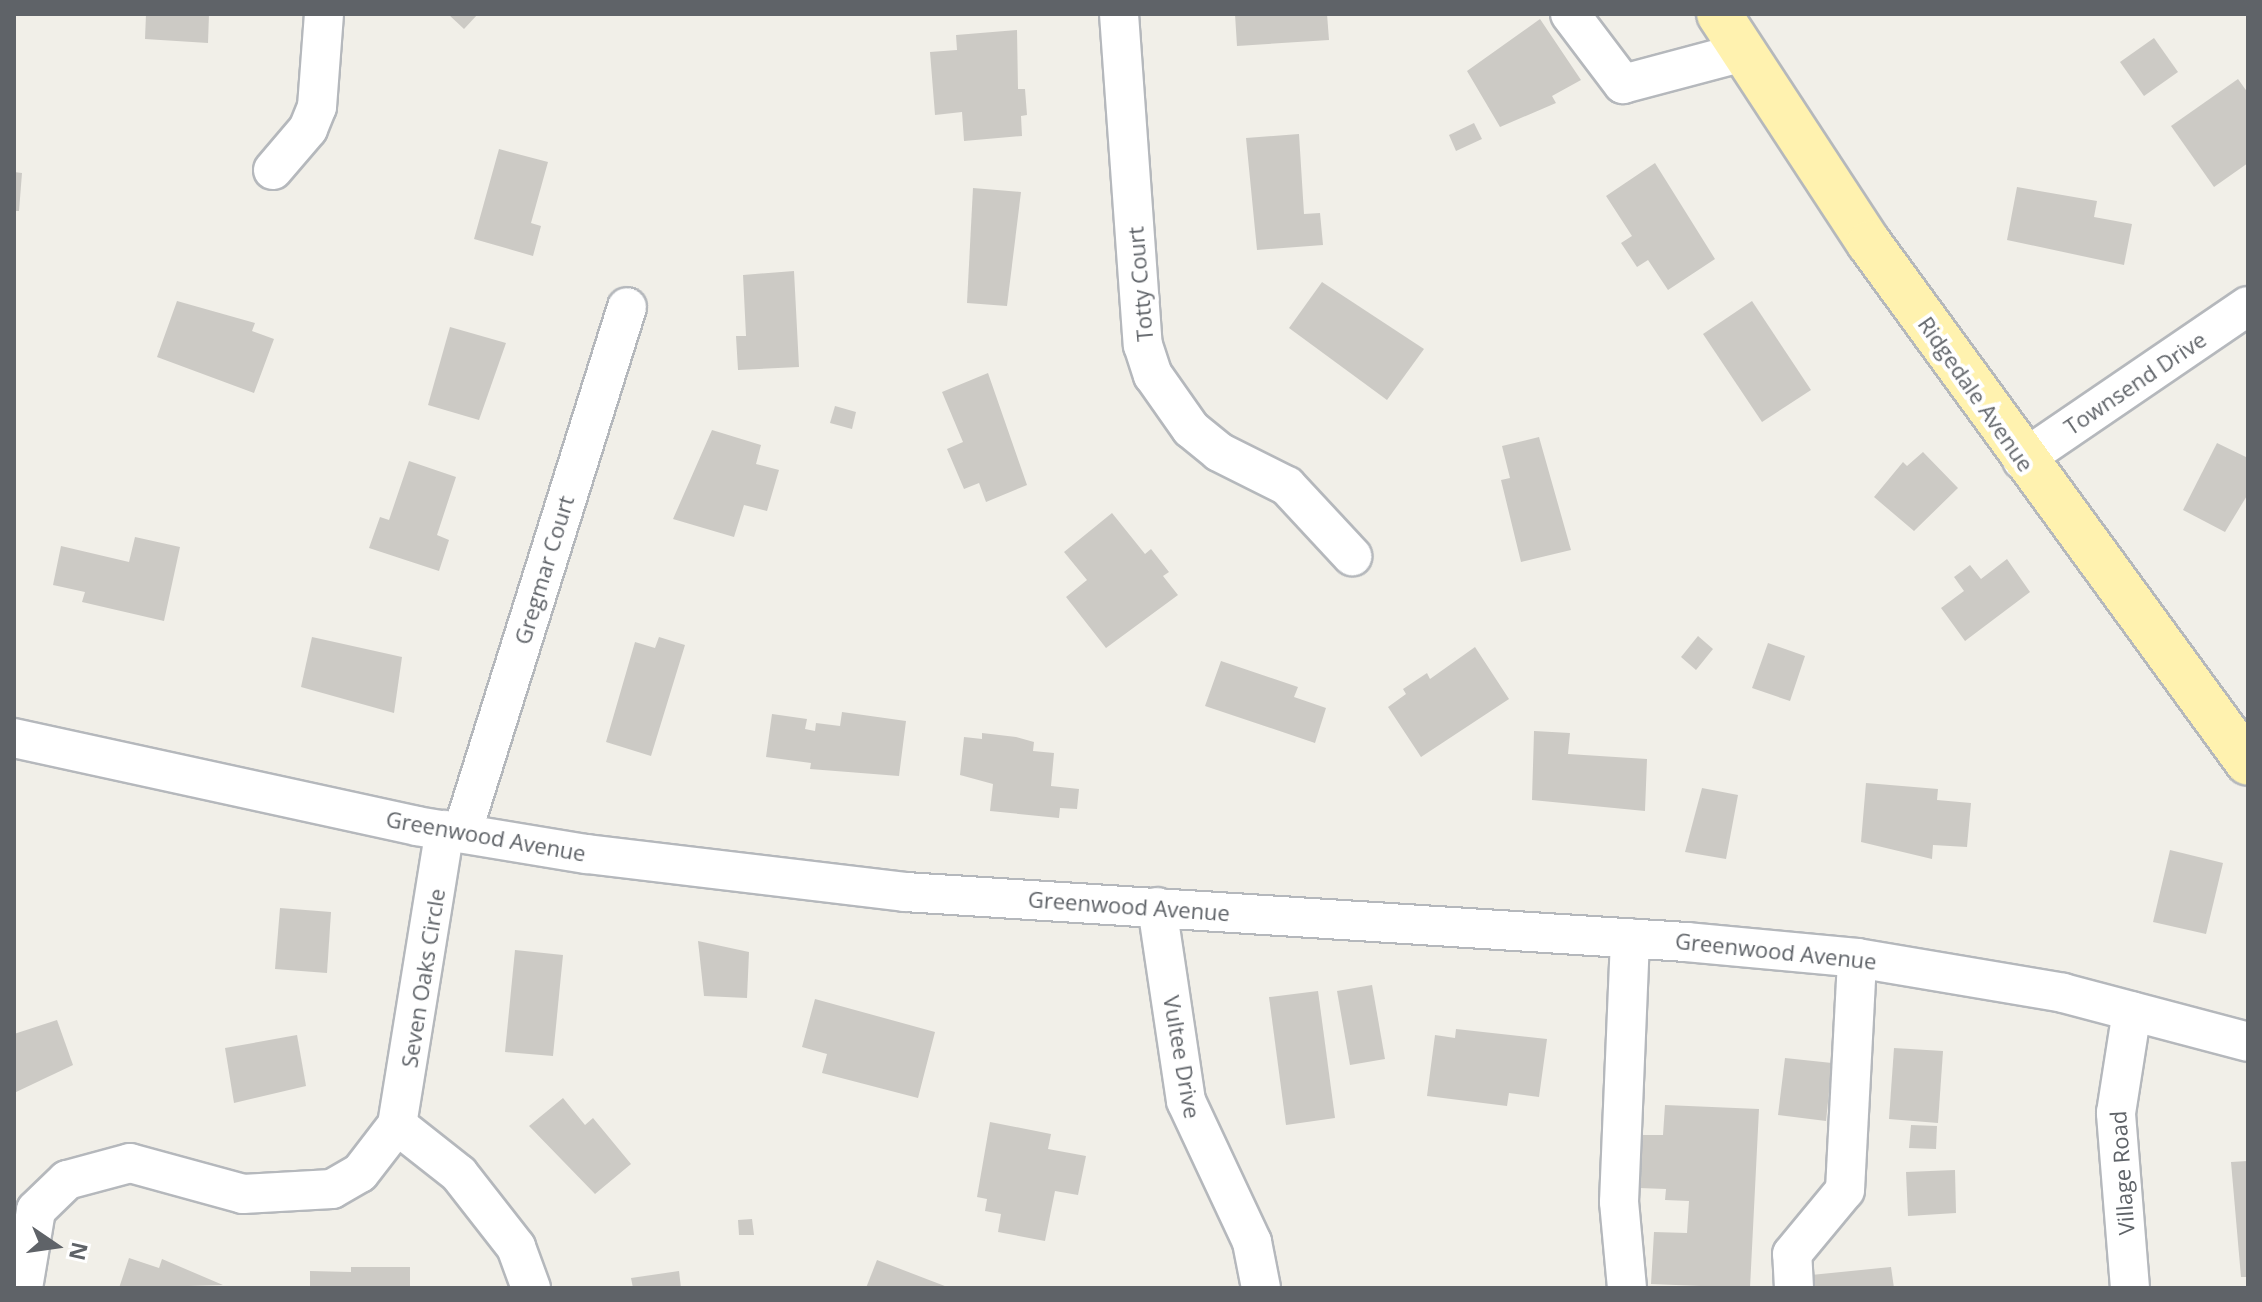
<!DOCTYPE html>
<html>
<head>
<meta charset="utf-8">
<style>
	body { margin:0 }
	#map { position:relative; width:2262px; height:1302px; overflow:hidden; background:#f1efe8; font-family:"Open Sans",sans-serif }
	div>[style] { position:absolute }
	.building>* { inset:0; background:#cccac5 }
	.roads { filter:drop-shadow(2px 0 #b5b8bc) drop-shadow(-2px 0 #b5b8bc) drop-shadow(0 2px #b5b8bc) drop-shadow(0 -2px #b5b8bc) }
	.minor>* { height:38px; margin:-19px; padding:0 19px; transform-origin:19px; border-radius:19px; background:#fff }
	.major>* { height:44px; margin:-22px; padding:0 22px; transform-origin:22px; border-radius:22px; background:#fff2af }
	span { translate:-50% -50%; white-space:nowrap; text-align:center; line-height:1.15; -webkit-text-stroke:8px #fff; paint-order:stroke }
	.street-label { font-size:22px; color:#5f6368 }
	.frame { position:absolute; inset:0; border:16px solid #5f6368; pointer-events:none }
	.north { position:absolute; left:16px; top:1206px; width:80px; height:80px; -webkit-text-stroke:6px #fff; paint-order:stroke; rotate:103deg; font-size:22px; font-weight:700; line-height:32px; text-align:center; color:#5f6368 }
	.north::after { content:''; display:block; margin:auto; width:28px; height:36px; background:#5f6368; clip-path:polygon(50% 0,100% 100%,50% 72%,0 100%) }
</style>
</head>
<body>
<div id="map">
	<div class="building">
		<i style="clip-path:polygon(146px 14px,209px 14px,208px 43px,145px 39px)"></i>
		<i style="clip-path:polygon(448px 14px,478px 14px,464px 29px)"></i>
		<i style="clip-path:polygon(1235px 14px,1327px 14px,1329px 40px,1237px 46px)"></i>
		<i style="clip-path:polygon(1540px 19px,1581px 80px,1552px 96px,1556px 103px,1500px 127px,1467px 71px)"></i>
		<i style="clip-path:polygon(1017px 30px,1018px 89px,1025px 89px,1027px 115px,1021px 116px,1022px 136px,964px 141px,962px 112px,935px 115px,930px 52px,957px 50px,956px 35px)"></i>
		<i style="clip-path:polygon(2154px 38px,2178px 72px,2144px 96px,2120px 62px)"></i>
		<i style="clip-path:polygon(2238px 79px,2248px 93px,2248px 163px,2214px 187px,2171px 126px)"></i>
		<i style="clip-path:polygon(1474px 123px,1482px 139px,1456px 151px,1449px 135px)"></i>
		<i style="clip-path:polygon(1299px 134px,1304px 214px,1320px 213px,1323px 245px,1257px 250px,1246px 138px)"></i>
		<i style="clip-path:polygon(499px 149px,548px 162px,531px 223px,541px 226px,533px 256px,474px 239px)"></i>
		<i style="clip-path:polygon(1655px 163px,1715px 259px,1668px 290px,1648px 260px,1637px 267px,1621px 243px,1632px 236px,1606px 196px)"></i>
		<i style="clip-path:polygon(14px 172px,22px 173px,19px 211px,14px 211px)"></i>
		<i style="clip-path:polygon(2017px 187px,2097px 201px,2094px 217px,2132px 224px,2124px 265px,2007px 240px)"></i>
		<i style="clip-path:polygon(973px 188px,1021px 192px,1007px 306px,967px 303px)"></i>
		<i style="clip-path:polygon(794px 271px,799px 367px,738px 370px,736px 336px,746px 336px,743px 275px)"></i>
		<i style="clip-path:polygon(1322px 282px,1424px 349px,1387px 400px,1289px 328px)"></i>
		<i style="clip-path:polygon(177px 301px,255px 323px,252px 331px,274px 339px,254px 393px,157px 357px)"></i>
		<i style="clip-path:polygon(1752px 301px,1811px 390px,1762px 422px,1703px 334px)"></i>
		<i style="clip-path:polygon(450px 327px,506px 343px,479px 420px,428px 405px)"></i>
		<i style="clip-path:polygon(988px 373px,1027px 485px,986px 502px,979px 483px,964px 489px,947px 449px,963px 442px,942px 392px)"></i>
		<i style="clip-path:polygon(835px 406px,856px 412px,852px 429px,830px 423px)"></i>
		<i style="clip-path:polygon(712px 430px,761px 445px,756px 464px,779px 470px,767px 511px,744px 505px,734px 537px,673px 519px)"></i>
		<i style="clip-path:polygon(1539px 437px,1571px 550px,1521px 562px,1501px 480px,1510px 478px,1502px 446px)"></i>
		<i style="clip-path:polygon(2217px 443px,2248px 458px,2248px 494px,2225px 532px,2183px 510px)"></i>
		<i style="clip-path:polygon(1923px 452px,1958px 488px,1914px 531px,1874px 497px,1903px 462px,1907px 466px)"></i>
		<i style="clip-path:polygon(409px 461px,456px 477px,437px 535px,449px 540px,439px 571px,369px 548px,380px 517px,389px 520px)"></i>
		<i style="clip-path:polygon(1112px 513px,1145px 554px,1151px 549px,1169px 572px,1163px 576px,1178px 595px,1106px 648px,1066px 597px,1087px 580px,1064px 552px)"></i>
		<i style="clip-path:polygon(135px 537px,180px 547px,164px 621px,82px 602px,85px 592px,53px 585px,61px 546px,129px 562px)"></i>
		<i style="clip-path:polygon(2007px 559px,2030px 592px,1965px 641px,1941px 608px,1964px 591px,1954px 577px,1970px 565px,1981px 579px)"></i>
		<i style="clip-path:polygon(1698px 636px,1713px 649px,1696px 670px,1681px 657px)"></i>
		<i style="clip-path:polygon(312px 637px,402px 657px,394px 713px,301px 687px)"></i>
		<i style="clip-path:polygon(659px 637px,685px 645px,651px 756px,606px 742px,635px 642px,655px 648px)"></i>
		<i style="clip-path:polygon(1768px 643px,1805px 656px,1790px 701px,1752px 688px)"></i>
		<i style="clip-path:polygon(1475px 647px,1509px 699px,1421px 757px,1388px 707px,1406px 694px,1403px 689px,1427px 673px,1430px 679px)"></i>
		<i style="clip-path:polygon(1221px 661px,1298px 687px,1294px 697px,1326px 708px,1315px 743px,1205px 706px)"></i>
		<i style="clip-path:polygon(842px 712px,906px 721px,899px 776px,810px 769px,811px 763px,766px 757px,772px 714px,807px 719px,805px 729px,815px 731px,816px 723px,840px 726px)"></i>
		<i style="clip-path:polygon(1534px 731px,1570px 733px,1568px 754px,1647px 759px,1645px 811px,1532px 800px)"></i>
		<i style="clip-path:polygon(982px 733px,1016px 737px,1034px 742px,1033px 751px,1054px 753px,1051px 786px,1079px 789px,1077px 809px,1060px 808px,1059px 818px,990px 811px,993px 784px,960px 775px,964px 737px,982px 739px)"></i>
		<i style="clip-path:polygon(1866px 783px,1938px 789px,1937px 800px,1971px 803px,1967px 847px,1933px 845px,1932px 859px,1861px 842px)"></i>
		<i style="clip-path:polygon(1702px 788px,1738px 795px,1726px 859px,1685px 852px)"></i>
		<i style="clip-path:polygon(2170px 850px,2223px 863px,2206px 934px,2153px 922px)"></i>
		<i style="clip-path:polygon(280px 908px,331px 912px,327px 973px,275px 969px)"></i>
		<i style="clip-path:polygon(698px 941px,749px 952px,747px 998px,704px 996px)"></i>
		<i style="clip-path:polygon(515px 950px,563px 955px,553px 1056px,505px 1052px)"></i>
		<i style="clip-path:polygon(1372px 985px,1385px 1059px,1350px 1065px,1337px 991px)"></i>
		<i style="clip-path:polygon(1318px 991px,1335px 1118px,1286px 1125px,1269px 997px)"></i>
		<i style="clip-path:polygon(815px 999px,935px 1032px,918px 1098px,822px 1073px,827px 1054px,802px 1047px)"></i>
		<i style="clip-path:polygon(57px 1020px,73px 1065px,14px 1093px,14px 1034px)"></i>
		<i style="clip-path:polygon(1456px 1029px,1547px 1039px,1539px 1097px,1509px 1093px,1507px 1106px,1427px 1096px,1435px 1035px,1455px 1038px)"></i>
		<i style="clip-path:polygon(297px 1035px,306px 1086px,234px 1103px,225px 1048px)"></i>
		<i style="clip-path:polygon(1894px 1048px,1943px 1051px,1938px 1123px,1889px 1119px)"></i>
		<i style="clip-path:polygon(1785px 1058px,1832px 1063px,1826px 1121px,1778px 1115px)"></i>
		<i style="clip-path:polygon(563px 1098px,585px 1125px,593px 1118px,631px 1164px,595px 1194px,529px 1126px)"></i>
		<i style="clip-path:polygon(1665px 1105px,1759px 1109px,1750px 1288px,1651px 1284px,1654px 1232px,1687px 1233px,1689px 1201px,1665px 1200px,1666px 1189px,1639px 1188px,1641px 1135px,1663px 1135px)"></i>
		<i style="clip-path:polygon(990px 1122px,1051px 1134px,1048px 1149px,1086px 1156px,1078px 1195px,1055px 1191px,1045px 1241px,998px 1232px,1001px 1214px,985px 1211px,987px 1199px,977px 1197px)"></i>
		<i style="clip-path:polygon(1911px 1125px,1937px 1126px,1936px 1149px,1909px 1148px)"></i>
		<i style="clip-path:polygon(2248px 1161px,2248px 1277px,2241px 1277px,2231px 1162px)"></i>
		<i style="clip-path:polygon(1955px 1170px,1956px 1213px,1908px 1216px,1906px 1172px)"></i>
		<i style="clip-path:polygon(752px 1219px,754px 1235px,739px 1235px,738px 1220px)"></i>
		<i style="clip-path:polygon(129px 1258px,159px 1268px,162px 1259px,223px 1285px,119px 1288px)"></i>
		<i style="clip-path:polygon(877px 1260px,950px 1288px,866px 1288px)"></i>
		<i style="clip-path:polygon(351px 1267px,410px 1267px,410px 1288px,310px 1288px,310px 1271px,351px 1272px)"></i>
		<i style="clip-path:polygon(1891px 1267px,1894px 1288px,1802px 1288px,1801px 1276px)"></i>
		<i style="clip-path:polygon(679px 1271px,681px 1288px,633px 1288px,631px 1278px)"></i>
	</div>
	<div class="roads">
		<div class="minor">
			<i style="left:1119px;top:14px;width:332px;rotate:85.9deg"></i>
			<i style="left:1143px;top:345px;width:32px;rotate:72deg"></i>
			<i style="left:1153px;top:375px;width:66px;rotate:54.9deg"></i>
			<i style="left:1191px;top:429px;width:36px;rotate:39deg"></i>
			<i style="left:1219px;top:452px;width:76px;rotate:26.6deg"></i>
			<i style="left:1287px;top:486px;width:96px;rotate:47.1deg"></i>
			<i style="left:1570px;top:14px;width:88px;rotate:52.9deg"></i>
			<i style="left:1623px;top:84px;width:124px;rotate:-14.9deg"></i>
			<i style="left:273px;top:170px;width:54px;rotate:-49.5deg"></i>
			<i style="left:308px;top:129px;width:24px;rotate:-68deg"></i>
			<i style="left:317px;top:107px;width:93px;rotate:-85.7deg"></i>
			<i style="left:2022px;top:460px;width:273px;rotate:-34.3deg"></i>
			<i style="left:14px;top:738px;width:412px;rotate:12.3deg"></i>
			<i style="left:417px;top:826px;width:172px;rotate:9.4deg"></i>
			<i style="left:587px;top:854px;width:320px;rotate:6.8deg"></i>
			<i style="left:905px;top:892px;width:783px;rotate:3.66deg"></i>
			<i style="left:1686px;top:942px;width:172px;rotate:5.3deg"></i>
			<i style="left:1857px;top:958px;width:209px;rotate:9.6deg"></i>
			<i style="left:2063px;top:993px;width:191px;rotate:14.8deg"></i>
			<i style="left:462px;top:833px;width:551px;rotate:-72.58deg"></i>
			<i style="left:1157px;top:907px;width:196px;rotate:81.5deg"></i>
			<i style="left:1186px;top:1101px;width:156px;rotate:64.9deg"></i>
			<i style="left:1252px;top:1242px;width:47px;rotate:78.9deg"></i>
			<i style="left:397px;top:1125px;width:299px;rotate:-80.8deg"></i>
			<i style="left:23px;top:1288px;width:79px;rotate:-80.5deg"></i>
			<i style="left:36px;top:1210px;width:43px;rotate:-44.1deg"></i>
			<i style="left:67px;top:1180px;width:65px;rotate:-15.1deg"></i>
			<i style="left:130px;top:1163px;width:117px;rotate:15.3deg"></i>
			<i style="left:243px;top:1194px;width:89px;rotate:-3.2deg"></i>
			<i style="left:332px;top:1189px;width:32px;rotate:-30deg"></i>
			<i style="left:360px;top:1173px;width:61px;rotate:-52.4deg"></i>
			<i style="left:397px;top:1125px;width:79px;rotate:38.3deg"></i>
			<i style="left:459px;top:1174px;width:93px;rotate:52deg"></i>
			<i style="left:516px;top:1247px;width:44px;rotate:69.9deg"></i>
			<i style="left:1627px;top:1288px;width:86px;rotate:-95.3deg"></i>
			<i style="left:1619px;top:1202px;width:264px;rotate:-87.6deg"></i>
			<i style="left:1794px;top:1288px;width:34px;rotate:-93deg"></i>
			<i style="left:1792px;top:1254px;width:83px;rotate:-50.4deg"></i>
			<i style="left:1845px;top:1190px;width:232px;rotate:-87deg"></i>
			<i style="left:2130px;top:1288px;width:176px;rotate:-94.6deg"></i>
			<i style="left:2116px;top:1113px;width:103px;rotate:-81.1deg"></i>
		</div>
		<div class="major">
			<i style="left:1719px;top:14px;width:274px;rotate:56.8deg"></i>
			<i style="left:1869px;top:243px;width:643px;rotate:53.91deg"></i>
		</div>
	</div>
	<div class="street-label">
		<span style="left:1140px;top:284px;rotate:-95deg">Totty Court</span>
		<span style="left:2135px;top:383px;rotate:-34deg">Townsend Drive</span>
		<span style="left:1976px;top:394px;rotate:55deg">Ridgedale Avenue</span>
		<span style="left:544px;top:570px;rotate:-73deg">Gregmar Court</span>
		<span style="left:486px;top:836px;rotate:10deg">Greenwood Avenue</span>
		<span style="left:1129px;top:906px;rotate:4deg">Greenwood Avenue</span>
		<span style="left:1776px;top:951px;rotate:6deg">Greenwood Avenue</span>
		<span style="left:423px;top:978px;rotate:-81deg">Seven Oaks Circle</span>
		<span style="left:1182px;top:1057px;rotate:80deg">Vultee Drive</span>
		<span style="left:2122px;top:1173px;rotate:-94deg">Village Road</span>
	</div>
	<div class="frame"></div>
	<div class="north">N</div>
</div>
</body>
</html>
